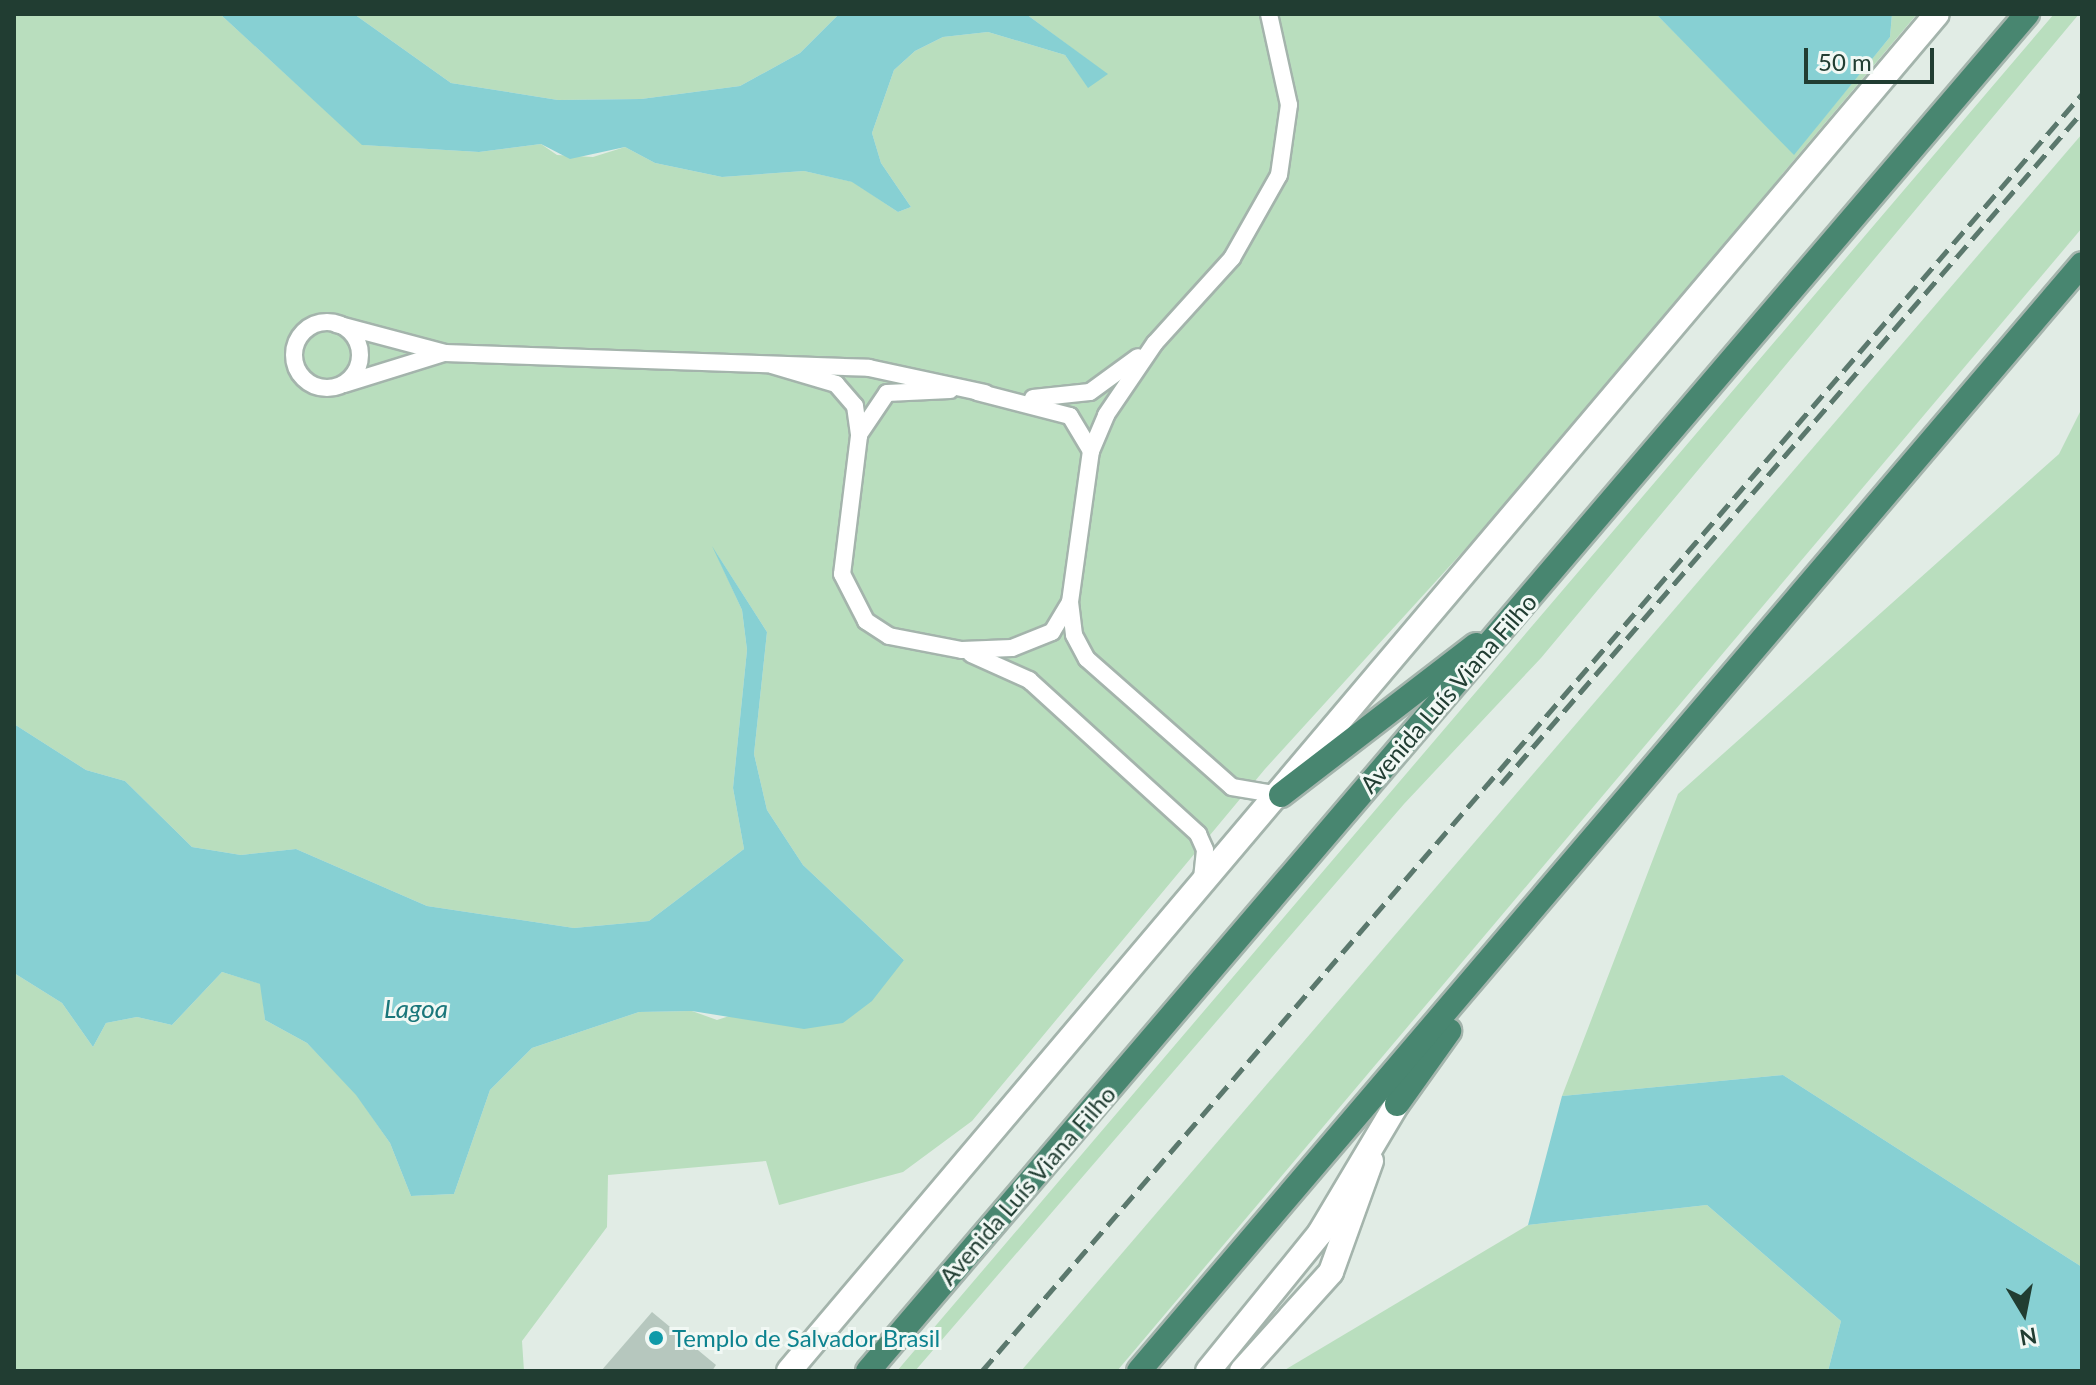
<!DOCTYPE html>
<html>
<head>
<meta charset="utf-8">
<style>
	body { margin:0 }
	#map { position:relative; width:2096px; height:1385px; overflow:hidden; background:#e1ece5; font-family:Lato,sans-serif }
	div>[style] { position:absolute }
	.green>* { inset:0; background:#b9debe }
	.water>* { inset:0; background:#87d0d3 }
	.building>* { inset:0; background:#b6c7be }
	.roads { filter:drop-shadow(2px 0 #a4b4ac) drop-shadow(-2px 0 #a4b4ac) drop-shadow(0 2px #a4b4ac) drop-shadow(0 -2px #a4b4ac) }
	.minor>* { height:16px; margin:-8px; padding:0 8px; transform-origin:8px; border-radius:8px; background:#fff }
	.minor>.ring { margin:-8px; padding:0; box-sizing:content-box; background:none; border:16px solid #fff; border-radius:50% }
	.secondary>* { height:24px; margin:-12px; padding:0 12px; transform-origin:12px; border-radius:12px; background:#fff }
	.trunk>* { height:24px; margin:-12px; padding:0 12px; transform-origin:12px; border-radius:12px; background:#488670 }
	.rail>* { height:5px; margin-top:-2.5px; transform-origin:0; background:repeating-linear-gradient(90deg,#5b786d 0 16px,transparent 0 24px) }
	.dots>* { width:22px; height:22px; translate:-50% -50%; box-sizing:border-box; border:4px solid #f1f8f4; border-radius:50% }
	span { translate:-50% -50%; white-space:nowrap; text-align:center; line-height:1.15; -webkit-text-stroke:6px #f1f8f4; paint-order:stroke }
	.street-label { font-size:24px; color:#213d32 }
	.culture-label { font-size:24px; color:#0d838f }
	.left { translate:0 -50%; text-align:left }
	.water-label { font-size:26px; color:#19767a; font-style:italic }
	.frame { position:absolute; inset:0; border:16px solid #213d32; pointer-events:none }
	.north { position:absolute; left:1984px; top:1273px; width:80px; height:80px; -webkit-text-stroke:6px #f1f8f4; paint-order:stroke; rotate:170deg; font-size:22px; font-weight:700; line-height:32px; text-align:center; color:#213d32 }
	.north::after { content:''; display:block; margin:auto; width:28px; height:36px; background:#213d32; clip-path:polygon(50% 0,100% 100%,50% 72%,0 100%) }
	.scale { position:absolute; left:1804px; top:48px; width:130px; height:36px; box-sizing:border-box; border:4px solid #213d32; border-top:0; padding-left:10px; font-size:24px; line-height:28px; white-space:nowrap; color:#213d32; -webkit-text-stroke:6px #f1f8f4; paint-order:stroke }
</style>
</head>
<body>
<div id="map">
	<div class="green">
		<i style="clip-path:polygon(14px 14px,220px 14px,363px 145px,479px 152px,541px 144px,557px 155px,593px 157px,625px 147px,655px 163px,722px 177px,804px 171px,853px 182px,898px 212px,911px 207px,881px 163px,872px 133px,894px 70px,915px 51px,943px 37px,988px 32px,1065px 55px,1088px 87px,1107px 74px,1026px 14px,1656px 14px,1794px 154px,1890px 37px,1892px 14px,1917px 14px,1783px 173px,1681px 312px,1265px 769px,972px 1121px,903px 1172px,779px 1205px,766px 1161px,608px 1175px,607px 1227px,522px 1341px,524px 1371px,14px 1371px,14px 973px,62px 1003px,93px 1047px,106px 1023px,137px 1017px,172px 1025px,222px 972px,261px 984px,265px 1020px,307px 1043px,356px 1094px,390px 1143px,411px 1196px,454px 1194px,490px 1090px,532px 1048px,639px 1012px,692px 1011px,717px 1020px,904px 960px,803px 865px,767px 810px,754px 754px,767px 632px,715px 551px,742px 610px,747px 650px,733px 788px,744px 849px,649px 921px,574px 928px,427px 906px,296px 849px,241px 855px,192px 847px,125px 781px,86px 770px,14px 724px)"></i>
		<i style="clip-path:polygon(354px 14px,839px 14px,800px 53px,740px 86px,641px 99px,558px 100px,451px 83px)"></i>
		<i style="clip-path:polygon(2054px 14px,2079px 14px,1541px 658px,1404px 804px,915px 1371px,897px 1371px)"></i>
		<i style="clip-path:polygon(2082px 134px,2082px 228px,1117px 1371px,1021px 1371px)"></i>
		<i style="clip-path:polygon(2082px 408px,2082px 1267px,1783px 1075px,1562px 1096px,1678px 794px,2059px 454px)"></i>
		<i style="clip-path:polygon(1707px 1205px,1841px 1321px,1828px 1371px,1283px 1371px,1528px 1225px)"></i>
	</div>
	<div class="water">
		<i style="clip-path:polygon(220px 14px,354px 14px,451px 83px,558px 100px,641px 99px,740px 86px,800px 53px,839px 14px,1026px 14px,1108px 74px,1088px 88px,1065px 55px,988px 32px,943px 37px,915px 51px,894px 70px,872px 133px,881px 163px,911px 207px,898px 212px,852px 182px,804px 171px,722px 177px,655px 163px,625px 147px,570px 159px,541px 144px,479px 152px,362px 145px)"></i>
		<i style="clip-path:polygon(1656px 14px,1892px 14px,1890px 37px,1794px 155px)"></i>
		<i style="clip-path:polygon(712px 546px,767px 632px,754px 754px,767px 810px,803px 865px,904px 960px,872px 1001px,843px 1023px,804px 1029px,692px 1011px,639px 1012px,532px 1048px,490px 1090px,454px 1194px,411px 1196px,390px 1143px,356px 1095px,307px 1043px,265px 1020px,260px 984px,222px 972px,172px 1025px,137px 1017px,106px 1023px,93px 1047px,62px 1003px,14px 973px,14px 724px,86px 770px,125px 781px,192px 847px,241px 855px,296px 849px,427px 906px,574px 928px,649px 921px,744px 849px,733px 788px,747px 650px,742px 610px)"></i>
		<i style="clip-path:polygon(1783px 1075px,2082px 1267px,2082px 1371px,1828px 1371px,1841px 1321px,1707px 1205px,1528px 1225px,1562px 1096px)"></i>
	</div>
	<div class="building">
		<i style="clip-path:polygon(652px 1312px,716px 1365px,712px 1371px,601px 1371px)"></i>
	</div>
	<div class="roads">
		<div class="minor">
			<i class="ring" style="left:294px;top:322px;width:50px;height:50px"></i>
			<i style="left:336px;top:324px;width:113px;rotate:14.9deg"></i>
			<i style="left:445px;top:353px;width:424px;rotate:2deg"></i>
			<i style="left:869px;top:368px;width:119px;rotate:12.2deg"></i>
			<i style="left:772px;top:365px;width:67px;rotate:16.5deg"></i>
			<i style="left:836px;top:384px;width:29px;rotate:49deg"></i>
			<i style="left:855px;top:406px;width:30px;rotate:82deg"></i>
			<i style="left:859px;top:436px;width:139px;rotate:97deg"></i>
			<i style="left:842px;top:574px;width:53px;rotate:62.9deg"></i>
			<i style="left:866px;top:621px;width:27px;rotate:33deg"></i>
			<i style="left:889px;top:636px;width:74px;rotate:10.9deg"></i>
			<i style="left:962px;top:650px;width:50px;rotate:-2.3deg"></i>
			<i style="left:1012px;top:648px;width:43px;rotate:-21.8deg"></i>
			<i style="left:1052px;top:632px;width:35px;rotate:-59deg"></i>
			<i style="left:1070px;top:602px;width:152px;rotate:-82.1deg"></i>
			<i style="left:1091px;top:451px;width:39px;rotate:-67deg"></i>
			<i style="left:1106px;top:415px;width:87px;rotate:-55.8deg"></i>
			<i style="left:1155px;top:343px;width:115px;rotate:-47.8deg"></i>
			<i style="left:1232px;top:258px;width:95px;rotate:-60.5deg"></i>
			<i style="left:1279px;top:175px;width:71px;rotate:-81.9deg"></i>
			<i style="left:1289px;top:105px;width:93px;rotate:-102.4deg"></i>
			<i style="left:344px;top:384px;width:105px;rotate:-17.2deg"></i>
			<i style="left:977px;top:392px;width:96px;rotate:14.5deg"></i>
			<i style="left:1070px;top:416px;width:41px;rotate:59deg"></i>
			<i style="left:1033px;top:398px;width:57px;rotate:-6deg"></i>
			<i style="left:1090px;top:392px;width:59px;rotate:-36.1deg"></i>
			<i style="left:860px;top:433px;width:48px;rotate:-56deg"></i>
			<i style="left:887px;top:393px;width:63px;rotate:-2.7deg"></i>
			<i style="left:1070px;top:602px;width:33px;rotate:83deg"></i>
			<i style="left:1074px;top:635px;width:27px;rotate:62deg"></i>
			<i style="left:1087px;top:659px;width:193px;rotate:41.4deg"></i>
			<i style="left:1232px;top:787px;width:49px;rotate:9.5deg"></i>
			<i style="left:971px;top:654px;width:64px;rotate:24.1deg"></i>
			<i style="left:1029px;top:680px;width:229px;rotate:42.3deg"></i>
			<i style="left:1198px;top:834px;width:17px;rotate:66deg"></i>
			<i style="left:1205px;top:850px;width:30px;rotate:96deg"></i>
		</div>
		<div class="secondary">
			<i style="left:789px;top:1371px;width:1777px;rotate:-49.77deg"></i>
			<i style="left:1208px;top:1371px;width:178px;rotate:-50.9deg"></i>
			<i style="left:1320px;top:1233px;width:150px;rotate:-59.2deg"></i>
			<i style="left:1242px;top:1371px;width:133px;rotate:-48deg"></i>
			<i style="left:1331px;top:1272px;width:118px;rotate:-70.2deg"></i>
		</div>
		<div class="trunk">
			<i style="left:1281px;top:795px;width:246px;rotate:-37.6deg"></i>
			<i style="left:1397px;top:1104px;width:90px;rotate:-54.5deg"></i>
			<i style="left:868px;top:1371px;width:1785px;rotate:-49.5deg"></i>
			<i style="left:1139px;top:1371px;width:1454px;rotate:-49.57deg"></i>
		</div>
	</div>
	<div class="rail">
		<i style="left:1501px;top:784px;width:888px;rotate:-49.15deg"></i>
		<i style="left:982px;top:1371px;width:1685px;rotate:-49.26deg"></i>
	</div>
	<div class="dots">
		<i style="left:656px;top:1338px;background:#0f9aa8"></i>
	</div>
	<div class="street-label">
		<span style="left:1448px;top:693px;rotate:-49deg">Avenida Luís Viana Filho</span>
		<span style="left:1027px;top:1185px;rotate:-49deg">Avenida Luís Viana Filho</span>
	</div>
	<div class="culture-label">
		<span class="left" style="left:672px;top:1338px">Templo de Salvador Brasil</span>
	</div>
	<div class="water-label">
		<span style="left:416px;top:1009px">Lagoa</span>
	</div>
	<div class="frame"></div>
	<div class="north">N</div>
	<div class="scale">50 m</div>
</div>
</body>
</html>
